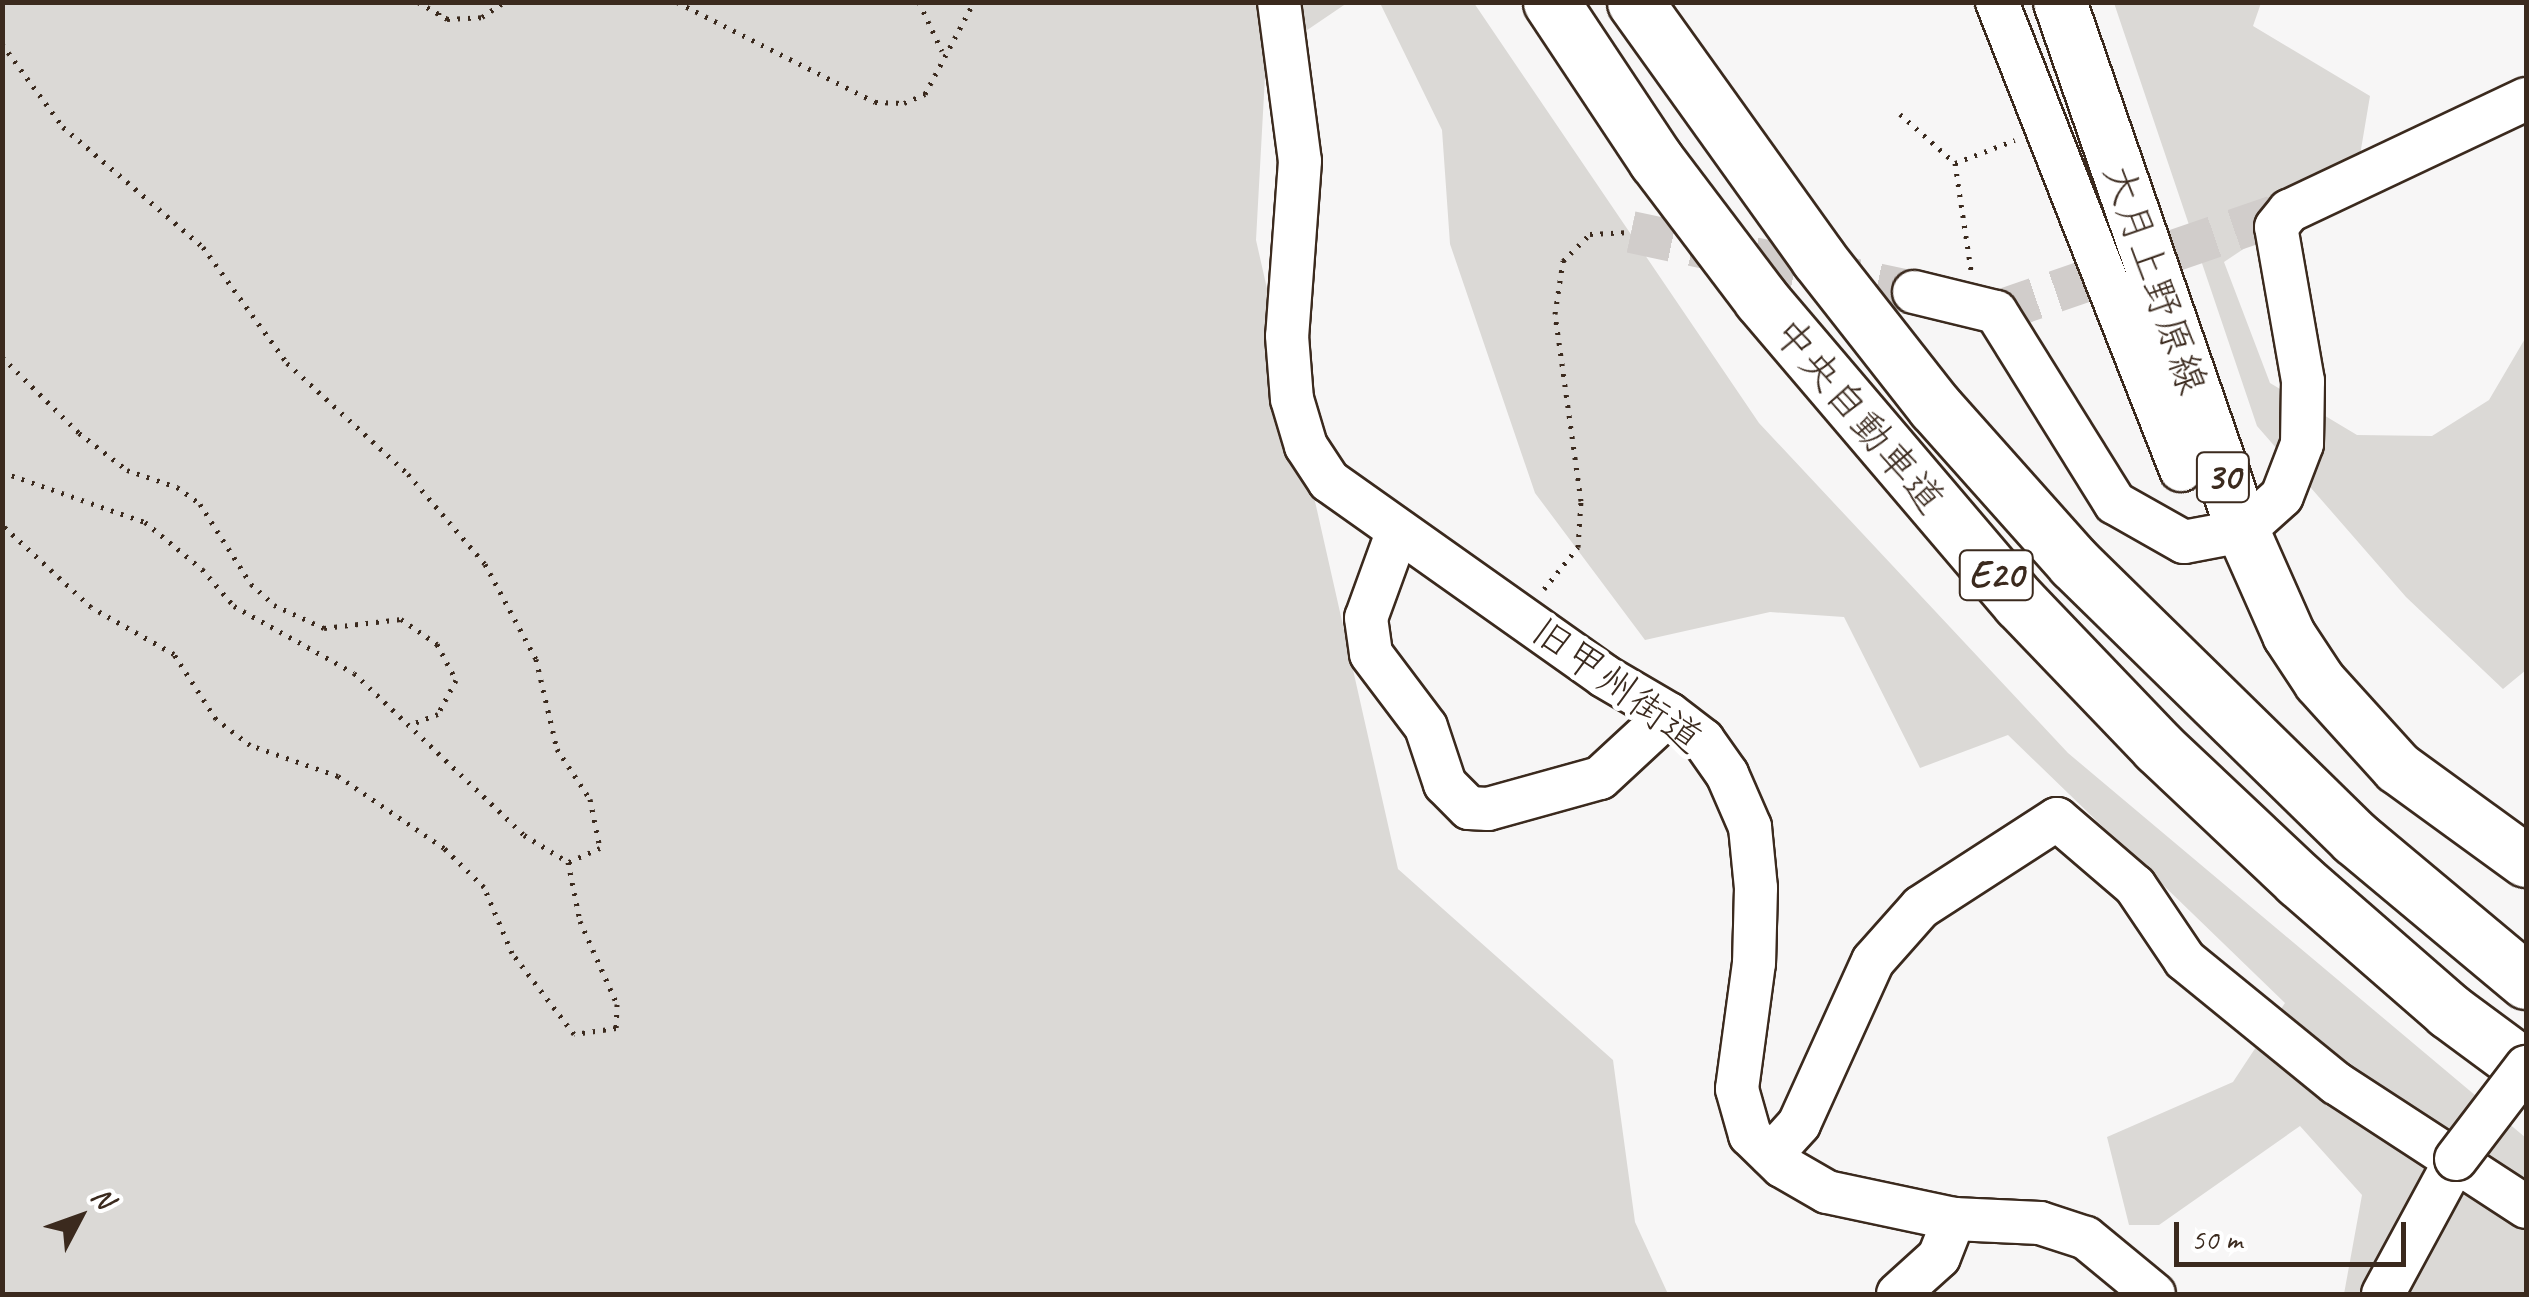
<!DOCTYPE html>
<meta charset="utf-8">
<style>
body{margin:0}
#map{position:relative;width:2529px;height:1297px;overflow:hidden;background:#f7f6f6;font-family:Caveat,"Klee One",sans-serif}
div>[style]{position:absolute}
.green>*{inset:0;background:#dbd9d6}
.minor-tunnel>*{height:42px;margin-top:-21px;transform-origin:0;background:repeating-linear-gradient(90deg,#d1cdcb 0 42px,transparent 0 63px)}
.path>*{height:5px;margin-top:-2.5px;transform-origin:0;background:repeating-linear-gradient(90deg,#3b2a1e 0 2.5px,transparent 0 10.5px)}
.roads{filter:drop-shadow(2px 0 #3b2a1e) drop-shadow(-2px 0 #3b2a1e) drop-shadow(0 2px #3b2a1e) drop-shadow(0 -2px #3b2a1e)}
.minor>*{height:42px;margin:-21px;padding:0 21px;transform-origin:21px;border-radius:21px;background:#fff}
.major>*{height:52px;margin:-26px;padding:0 26px;transform-origin:26px;border-radius:26px;background:#fff}
.highway>*{height:55px;margin:-27.5px;padding:0 27.5px;transform-origin:27.5px;border-radius:27.5px;background:#fff}
.bridges{filter:drop-shadow(2px 0 #3b2a1e) drop-shadow(-2px 0 #3b2a1e) drop-shadow(0 2px #3b2a1e) drop-shadow(0 -2px #3b2a1e)}
.minor-bridge>*{height:42px;margin:-21px;padding:0 21px;transform-origin:21px;border-radius:21px;background:#fff}
span{translate:-50% -50%;white-space:nowrap;text-align:center;line-height:1.15;-webkit-text-stroke:10px #fff;paint-order:stroke}
.shield-label span{padding:2px 8px;background:#fff;border:2px solid;border-radius:8px;-webkit-text-stroke-width:0}
.shield-label{font-size:38px;color:#3b2a1e;font-weight:700}
.street-label{font-size:40px;color:#3b2a1e}
.frame{position:absolute;inset:0;border:5px solid #3b2a1e;pointer-events:none}
.north{position:absolute;left:30px;top:1167px;width:100px;height:100px;-webkit-text-stroke:8px #fff;paint-order:stroke;rotate:49deg;font-size:28px;font-weight:700;line-height:40px;text-align:center;color:#3b2a1e}
.north::after{content:'';display:block;margin:auto;width:35px;height:45px;background:#3b2a1e;clip-path:polygon(50% 0,100% 100%,50% 72%,0 100%)}
.scale{position:absolute;left:2174px;top:1222px;width:232px;height:45px;box-sizing:border-box;border:5px solid #3b2a1e;border-top:0;padding-left:12px;font-size:30px;line-height:35px;white-space:nowrap;color:#3b2a1e;-webkit-text-stroke:8px #fff;paint-order:stroke}
</style>
<div id="map">
<div class="green">
<i style="clip-path:polygon(3px 3px,1347px 3px,1266px 58px,1256px 240px,1398px 869px,1613px 1060px,1635px 1222px,1668px 1294px,3px 1294px)"></i>
<i style="clip-path:polygon(1380px 3px,1474px 3px,1759px 423px,2068px 753px,2526px 1138px,2526px 1294px,2344px 1294px,2362px 1195px,2300px 1126px,2159px 1225px,2129px 1225px,2107px 1137px,2233px 1082px,2285px 1003px,2008px 735px,1920px 768px,1844px 617px,1770px 612px,1645px 640px,1535px 493px,1450px 244px,1442px 130px)"></i>
<i style="clip-path:polygon(2114px 3px,2261px 3px,2253px 26px,2370px 96px,2357px 173px,2224px 262px,2270px 383px,2357px 435px,2432px 436px,2489px 400px,2526px 337px,2526px 670px,2503px 689px,2406px 597px,2257px 426px)"></i>
</div>
<div class="minor-tunnel">
<i style="left:1631px;top:232px;width:289px;rotate:12deg"></i>
<i style="left:1996px;top:312px;width:310px;rotate:-19deg"></i>
</div>
<div class="path">
<i style="left:418px;top:2px;width:34px;rotate:30deg"></i>
<i style="left:447px;top:19px;width:35px;rotate:-3deg"></i>
<i style="left:482px;top:17px;width:27px;rotate:-34deg"></i>
<i style="left:438px;top:2px;width:13px;rotate:86deg"></i>
<i style="left:677px;top:2px;width:222px;rotate:26.8deg"></i>
<i style="left:875px;top:102px;width:29px;rotate:2deg"></i>
<i style="left:904px;top:103px;width:23px;rotate:-23deg"></i>
<i style="left:925px;top:94px;width:104px;rotate:-62deg"></i>
<i style="left:919px;top:2px;width:54px;rotate:64.9deg"></i>
<i style="left:2px;top:44px;width:103px;rotate:53.7deg"></i>
<i style="left:63px;top:127px;width:184px;rotate:40.6deg"></i>
<i style="left:203px;top:247px;width:143px;rotate:54.1deg"></i>
<i style="left:287px;top:363px;width:164px;rotate:42.5deg"></i>
<i style="left:408px;top:474px;width:118px;rotate:49.5deg"></i>
<i style="left:485px;top:564px;width:108px;rotate:61.8deg"></i>
<i style="left:536px;top:659px;width:92px;rotate:76.9deg"></i>
<i style="left:557px;top:749px;width:60px;rotate:56.6deg"></i>
<i style="left:590px;top:799px;width:50px;rotate:78.5deg"></i>
<i style="left:600px;top:848px;width:35px;rotate:156deg"></i>
<i style="left:1900px;top:114px;width:74px;rotate:41.7deg"></i>
<i style="left:1955px;top:163px;width:64px;rotate:-21deg"></i>
<i style="left:1955px;top:163px;width:108px;rotate:81.5deg"></i>
<i style="left:2px;top:357px;width:108px;rotate:44.6deg"></i>
<i style="left:79px;top:433px;width:61px;rotate:37.6deg"></i>
<i style="left:127px;top:470px;width:53px;rotate:18.8deg"></i>
<i style="left:177px;top:487px;width:29px;rotate:36deg"></i>
<i style="left:200px;top:504px;width:95px;rotate:57.5deg"></i>
<i style="left:251px;top:584px;width:31px;rotate:42deg"></i>
<i style="left:274px;top:605px;width:55px;rotate:24.7deg"></i>
<i style="left:324px;top:628px;width:78px;rotate:-6.7deg"></i>
<i style="left:401px;top:619px;width:44px;rotate:34.8deg"></i>
<i style="left:437px;top:644px;width:41px;rotate:62.2deg"></i>
<i style="left:456px;top:680px;width:38px;rotate:118deg"></i>
<i style="left:438px;top:714px;width:31px;rotate:159deg"></i>
<i style="left:2px;top:472px;width:151px;rotate:19.3deg"></i>
<i style="left:145px;top:522px;width:74px;rotate:39.5deg"></i>
<i style="left:202px;top:569px;width:49px;rotate:49.1deg"></i>
<i style="left:234px;top:606px;width:137px;rotate:29.2deg"></i>
<i style="left:354px;top:673px;width:235px;rotate:43.6deg"></i>
<i style="left:524px;top:835px;width:52px;rotate:31.5deg"></i>
<i style="left:568px;top:862px;width:60px;rotate:78.5deg"></i>
<i style="left:580px;top:921px;width:91px;rotate:66deg"></i>
<i style="left:617px;top:1004px;width:24px;rotate:92deg"></i>
<i style="left:616px;top:1028px;width:42px;rotate:171.9deg"></i>
<i style="left:574px;top:1034px;width:102px;rotate:-127.4deg"></i>
<i style="left:512px;top:953px;width:72px;rotate:-113deg"></i>
<i style="left:484px;top:887px;width:56px;rotate:-135.7deg"></i>
<i style="left:444px;top:848px;width:128px;rotate:-145.8deg"></i>
<i style="left:338px;top:776px;width:93px;rotate:-160.6deg"></i>
<i style="left:250px;top:745px;width:43px;rotate:-142.6deg"></i>
<i style="left:216px;top:719px;width:77px;rotate:-122.9deg"></i>
<i style="left:174px;top:654px;width:95px;rotate:-150.5deg"></i>
<i style="left:91px;top:607px;width:121px;rotate:-137.3deg"></i>
<i style="left:1544px;top:589px;width:54px;rotate:-51deg"></i>
<i style="left:1578px;top:547px;width:46px;rotate:-86.3deg"></i>
<i style="left:1581px;top:501px;width:189px;rotate:-97.9deg"></i>
<i style="left:1555px;top:314px;width:54px;rotate:-81.4deg"></i>
<i style="left:1563px;top:261px;width:38px;rotate:-45deg"></i>
<i style="left:1590px;top:234px;width:41px;rotate:-2.8deg"></i>
</div>
<div class="roads">
<div class="minor">
<i style="left:1279px;top:2px;width:160px;rotate:82.5deg"></i>
<i style="left:1300px;top:161px;width:175px;rotate:94.2deg"></i>
<i style="left:1287px;top:336px;width:63px;rotate:85.5deg"></i>
<i style="left:1292px;top:399px;width:49px;rotate:73.4deg"></i>
<i style="left:1306px;top:446px;width:42px;rotate:56.7deg"></i>
<i style="left:1329px;top:481px;width:337px;rotate:35.3deg"></i>
<i style="left:1604px;top:676px;width:75px;rotate:30.3deg"></i>
<i style="left:1669px;top:714px;width:43px;rotate:37.4deg"></i>
<i style="left:1703px;top:740px;width:42px;rotate:54.8deg"></i>
<i style="left:1727px;top:774px;width:58px;rotate:66.5deg"></i>
<i style="left:1750px;top:827px;width:61px;rotate:84.4deg"></i>
<i style="left:1756px;top:888px;width:75px;rotate:91.5deg"></i>
<i style="left:1754px;top:963px;width:127px;rotate:97.7deg"></i>
<i style="left:1737px;top:1089px;width:48px;rotate:74.2deg"></i>
<i style="left:1750px;top:1135px;width:45px;rotate:44.1deg"></i>
<i style="left:1782px;top:1166px;width:52px;rotate:30deg"></i>
<i style="left:1827px;top:1192px;width:130px;rotate:12deg"></i>
<i style="left:1954px;top:1219px;width:86px;rotate:2.7deg"></i>
<i style="left:2040px;top:1223px;width:48px;rotate:18.1deg"></i>
<i style="left:2086px;top:1238px;width:88px;rotate:39.5deg"></i>
<i style="left:1997px;top:2px;width:503px;rotate:68.54deg"></i>
<i style="left:1914px;top:292px;width:84px;rotate:13.7deg"></i>
<i style="left:1996px;top:312px;width:225px;rotate:58.1deg"></i>
<i style="left:2115px;top:503px;width:79px;rotate:29.5deg"></i>
<i style="left:2184px;top:542px;width:60px;rotate:-10.6deg"></i>
<i style="left:2243px;top:531px;width:52px;rotate:-41.9deg"></i>
<i style="left:2282px;top:496px;width:56px;rotate:-69deg"></i>
<i style="left:2302px;top:444px;width:63px;rotate:-89.1deg"></i>
<i style="left:2303px;top:381px;width:156px;rotate:-99.9deg"></i>
<i style="left:2276px;top:227px;width:21px;rotate:-51deg"></i>
<i style="left:2289px;top:211px;width:262px;rotate:-25.3deg"></i>
<i style="left:1397px;top:533px;width:90px;rotate:110deg"></i>
<i style="left:1366px;top:618px;width:36px;rotate:82deg"></i>
<i style="left:1371px;top:654px;width:91px;rotate:53deg"></i>
<i style="left:1426px;top:727px;width:60px;rotate:71.6deg"></i>
<i style="left:1445px;top:784px;width:34px;rotate:45deg"></i>
<i style="left:1469px;top:808px;width:19px;rotate:3deg"></i>
<i style="left:1488px;top:809px;width:116px;rotate:-15.5deg"></i>
<i style="left:1600px;top:778px;width:94px;rotate:-42.8deg"></i>
<i style="left:1771px;top:1155px;width:42px;rotate:-47.9deg"></i>
<i style="left:1799px;top:1124px;width:179px;rotate:-65.6deg"></i>
<i style="left:1873px;top:961px;width:72px;rotate:-48.4deg"></i>
<i style="left:1921px;top:907px;width:162px;rotate:-32.9deg"></i>
<i style="left:2057px;top:819px;width:103px;rotate:40.7deg"></i>
<i style="left:2135px;top:886px;width:89px;rotate:56deg"></i>
<i style="left:2185px;top:960px;width:195px;rotate:39.2deg"></i>
<i style="left:2336px;top:1083px;width:227px;rotate:33.1deg"></i>
<i style="left:1898px;top:1294px;width:55px;rotate:-42.1deg"></i>
<i style="left:1939px;top:1257px;width:41px;rotate:-68.5deg"></i>
<i style="left:2383px;top:1294px;width:153px;rotate:-61.6deg"></i>
</div>
<div class="major">
<i style="left:2060px;top:2px;width:560px;rotate:70.92deg"></i>
<i style="left:2243px;top:531px;width:114px;rotate:66.1deg"></i>
<i style="left:2289px;top:635px;width:56px;rotate:56.6deg"></i>
<i style="left:2320px;top:682px;width:116px;rotate:47.8deg"></i>
<i style="left:2398px;top:768px;width:158px;rotate:36deg"></i>
</div>
<div class="highway">
<i style="left:1551px;top:2px;width:190px;rotate:56.4deg"></i>
<i style="left:1656px;top:160px;width:174px;rotate:52.9deg"></i>
<i style="left:1761px;top:299px;width:399px;rotate:49.6deg"></i>
<i style="left:2020px;top:603px;width:199px;rotate:46.2deg"></i>
<i style="left:2158px;top:747px;width:194px;rotate:43.3deg"></i>
<i style="left:2299px;top:880px;width:199px;rotate:41.1deg"></i>
<i style="left:2449px;top:1011px;width:96px;rotate:36.5deg"></i>
<i style="left:1635px;top:2px;width:315px;rotate:54.4deg"></i>
<i style="left:1818px;top:258px;width:189px;rotate:51.9deg"></i>
<i style="left:1935px;top:407px;width:209px;rotate:48.3deg"></i>
<i style="left:2074px;top:563px;width:393px;rotate:44.4deg"></i>
<i style="left:2355px;top:838px;width:223px;rotate:39.9deg"></i>
</div>
</div>
<div class="bridges">
<div class="minor-bridge">
<i style="left:2456px;top:1159px;width:116px;rotate:-52.7deg"></i>
</div>
</div>
<div class="shield-label">
<span style="left:2223px;top:477px">30</span>
<span style="left:1996px;top:575px">E20</span>
</div>
<div class="street-label">
<span style="left:2155px;top:279px;rotate:71deg">大月上野原線</span>
<span style="left:1859px;top:416px;rotate:50deg">中央自動車道</span>
<span style="left:1617px;top:685px;rotate:36deg">旧甲州街道</span>
</div>
<div class="frame"></div>
<div class="north">N</div>
<div class="scale">50 m</div>
</div>
